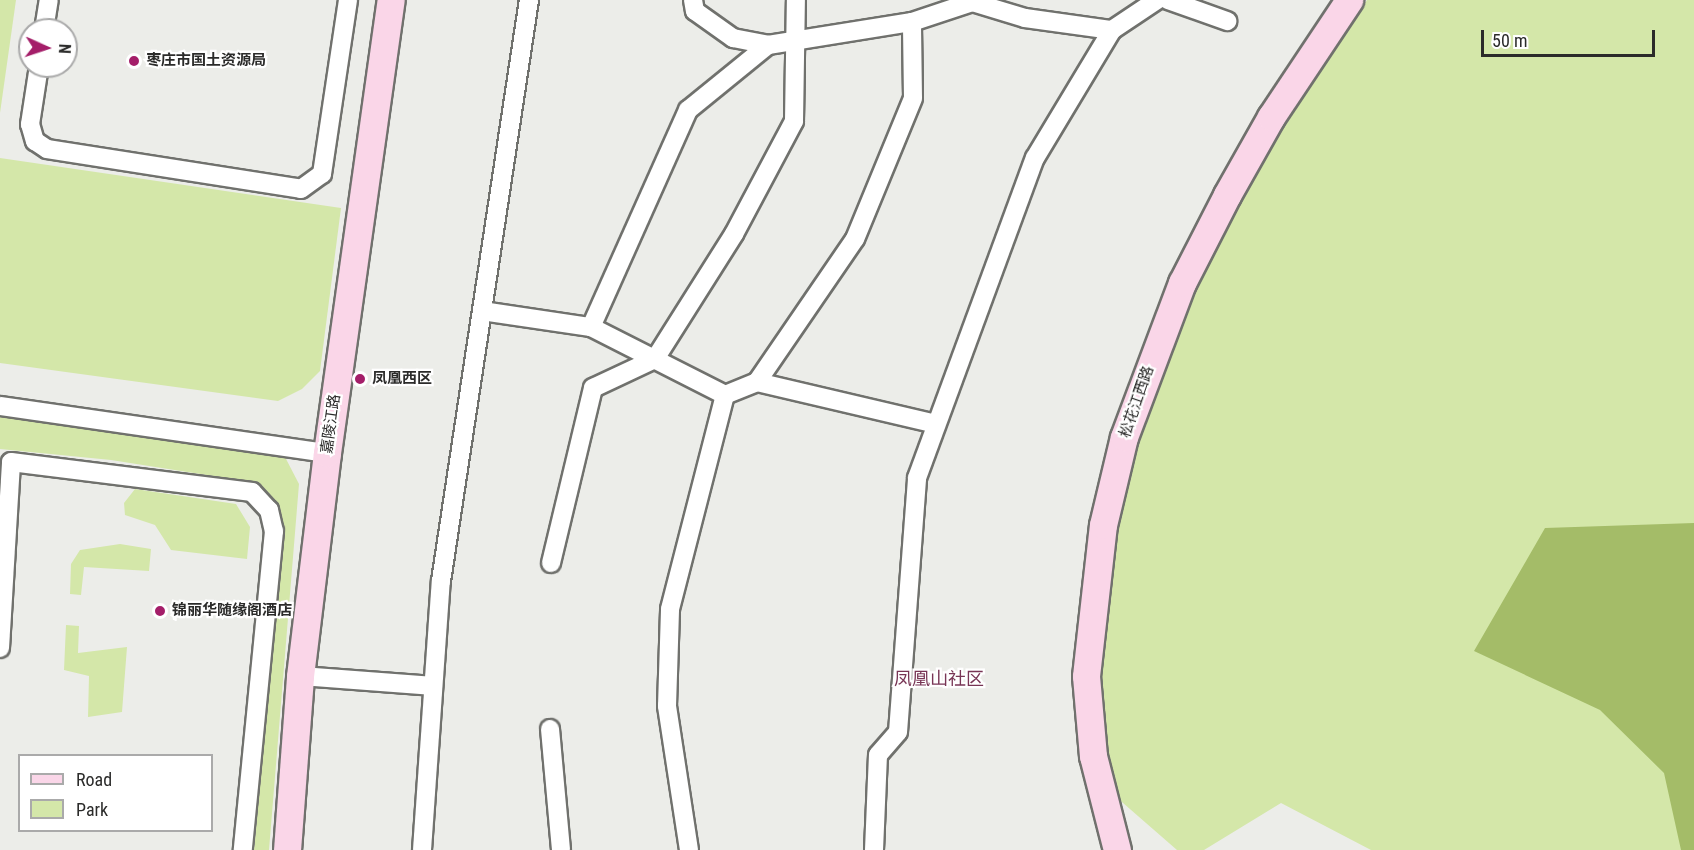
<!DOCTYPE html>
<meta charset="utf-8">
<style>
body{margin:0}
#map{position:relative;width:1694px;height:850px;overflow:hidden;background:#ecede9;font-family:"Roboto Condensed","Noto Sans SC",sans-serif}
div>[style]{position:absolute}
.green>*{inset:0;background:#d4e7a9}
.forest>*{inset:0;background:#a4bc68}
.roads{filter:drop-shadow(2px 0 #70716d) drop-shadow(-2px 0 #70716d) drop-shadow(0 2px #70716d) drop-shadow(0 -2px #70716d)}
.street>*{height:18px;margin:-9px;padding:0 9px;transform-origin:9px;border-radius:9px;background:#fff}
.secondary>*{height:27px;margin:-13.5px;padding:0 13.5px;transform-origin:13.5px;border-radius:13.5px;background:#fad6e8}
.dots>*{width:16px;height:16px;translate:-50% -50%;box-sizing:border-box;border:3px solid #fff;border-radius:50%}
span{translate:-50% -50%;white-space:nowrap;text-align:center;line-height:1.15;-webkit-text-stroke:4.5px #fff;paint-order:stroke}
.poi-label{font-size:15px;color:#2b2b2a;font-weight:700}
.left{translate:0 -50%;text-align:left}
.street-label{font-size:15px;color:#2b2b2a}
.quarter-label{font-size:18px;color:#783555}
.legend{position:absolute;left:18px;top:754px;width:195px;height:78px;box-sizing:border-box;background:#fff;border:2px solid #aaa;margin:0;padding:8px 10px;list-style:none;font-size:18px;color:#2b2b2a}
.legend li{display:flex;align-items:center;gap:12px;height:30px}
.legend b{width:30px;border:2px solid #aaa}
.north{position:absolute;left:18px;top:18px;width:60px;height:60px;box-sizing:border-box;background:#fff;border:2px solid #aaa;border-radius:50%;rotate:93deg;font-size:16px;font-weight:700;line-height:24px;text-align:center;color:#2b2b2a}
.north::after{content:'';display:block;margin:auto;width:21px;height:27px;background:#a41e69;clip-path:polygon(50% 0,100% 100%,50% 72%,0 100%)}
.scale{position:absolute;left:1481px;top:30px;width:174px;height:27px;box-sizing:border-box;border:3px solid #2b2b2a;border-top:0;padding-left:8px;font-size:18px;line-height:21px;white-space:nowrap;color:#2b2b2a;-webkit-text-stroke:4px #fff;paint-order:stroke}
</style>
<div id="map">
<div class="green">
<i style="clip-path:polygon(0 0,16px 0,0 113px)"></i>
<i style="clip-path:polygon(1367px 0,1694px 0,1694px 850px,1371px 850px,1281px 803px,1204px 850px,1177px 850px,1115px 796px,1093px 679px,1121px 486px,1190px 294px,1275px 131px)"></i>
<i style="clip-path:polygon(0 158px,341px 208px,320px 371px,302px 389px,278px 401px,0 363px)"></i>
<i style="clip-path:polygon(0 412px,268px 446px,285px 457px,299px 484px,269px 850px,254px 850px,282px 543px,278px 506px,257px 483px,111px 460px,0 449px)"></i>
<i style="clip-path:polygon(135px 489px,236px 504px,250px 527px,247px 559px,171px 550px,155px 525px,125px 515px,124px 503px)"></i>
<i style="clip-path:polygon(120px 544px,151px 549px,149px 571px,84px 567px,81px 595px,70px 594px,71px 564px,80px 550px)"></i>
<i style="clip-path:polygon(66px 625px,79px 626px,78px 653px,127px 647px,122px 712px,88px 717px,89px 676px,64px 670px)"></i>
</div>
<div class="forest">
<i style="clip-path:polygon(1694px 523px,1694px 850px,1681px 850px,1664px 773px,1600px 710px,1474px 651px,1545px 528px)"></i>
</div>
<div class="roads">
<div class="street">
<i style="left:693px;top:0;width:11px;rotate:80deg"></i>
<i style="left:695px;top:11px;width:47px;rotate:35.4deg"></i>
<i style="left:733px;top:38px;width:36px;rotate:11deg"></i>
<i style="left:768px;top:45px;width:146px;rotate:-9.1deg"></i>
<i style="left:912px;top:22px;width:63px;rotate:-18.4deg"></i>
<i style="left:972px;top:2px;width:55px;rotate:16.8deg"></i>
<i style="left:1025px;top:18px;width:88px;rotate:7.9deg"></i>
<i style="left:1168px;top:0;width:63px;rotate:19.6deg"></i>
<i style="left:44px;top:30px;width:30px;rotate:-81deg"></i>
<i style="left:39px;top:66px;width:59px;rotate:98.8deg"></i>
<i style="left:30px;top:124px;width:18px;rotate:74deg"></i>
<i style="left:35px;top:141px;width:14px;rotate:34deg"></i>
<i style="left:47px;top:149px;width:257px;rotate:8.9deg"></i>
<i style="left:301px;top:189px;width:26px;rotate:-36deg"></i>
<i style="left:322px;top:174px;width:176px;rotate:-81.5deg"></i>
<i style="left:482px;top:311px;width:110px;rotate:8.4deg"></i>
<i style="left:591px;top:327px;width:150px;rotate:26.9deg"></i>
<i style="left:725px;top:395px;width:35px;rotate:-22deg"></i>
<i style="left:757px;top:382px;width:184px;rotate:13.2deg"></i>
<i style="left:591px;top:327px;width:238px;rotate:-65.9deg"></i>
<i style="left:688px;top:110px;width:103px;rotate:-39.1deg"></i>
<i style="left:757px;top:382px;width:173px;rotate:-55.6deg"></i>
<i style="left:855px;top:239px;width:152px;rotate:-67.6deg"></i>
<i style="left:913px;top:98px;width:76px;rotate:-90.8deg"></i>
<i style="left:0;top:406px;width:330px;rotate:8.2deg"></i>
<i style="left:551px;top:563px;width:180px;rotate:-76.5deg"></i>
<i style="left:593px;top:388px;width:68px;rotate:-25.1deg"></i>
<i style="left:655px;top:359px;width:148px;rotate:-57.7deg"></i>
<i style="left:734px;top:234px;width:128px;rotate:-62deg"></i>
<i style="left:794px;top:121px;width:121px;rotate:-89.1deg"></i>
<i style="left:0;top:648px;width:186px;rotate:-86.6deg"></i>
<i style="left:11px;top:462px;width:243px;rotate:7.1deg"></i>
<i style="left:252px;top:492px;width:25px;rotate:47deg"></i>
<i style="left:269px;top:510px;width:22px;rotate:77deg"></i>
<i style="left:274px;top:531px;width:321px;rotate:95.6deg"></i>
<i style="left:300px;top:676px;width:132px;rotate:4.3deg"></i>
<i style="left:550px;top:729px;width:121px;rotate:84.8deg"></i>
<i style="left:422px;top:850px;width:270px;rotate:-86deg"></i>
<i style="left:441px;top:581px;width:588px;rotate:-81.39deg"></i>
<i style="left:689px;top:850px;width:146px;rotate:-98.7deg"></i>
<i style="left:667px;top:706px;width:97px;rotate:-88.2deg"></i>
<i style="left:670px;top:609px;width:221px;rotate:-75.6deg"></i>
<i style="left:874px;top:850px;width:95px;rotate:-87.6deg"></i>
<i style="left:878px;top:755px;width:30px;rotate:-49deg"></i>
<i style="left:898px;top:732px;width:255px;rotate:-85.7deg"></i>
<i style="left:917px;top:478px;width:341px;rotate:-69.8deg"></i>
<i style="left:1035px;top:158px;width:149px;rotate:-59deg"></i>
<i style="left:1112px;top:30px;width:54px;rotate:-33.7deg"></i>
</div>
<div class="secondary">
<i style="left:287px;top:850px;width:174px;rotate:-85.7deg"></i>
<i style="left:300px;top:676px;width:225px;rotate:-83.1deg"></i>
<i style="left:327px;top:453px;width:457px;rotate:-82deg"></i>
<i style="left:1117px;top:850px;width:97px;rotate:-104.3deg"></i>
<i style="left:1093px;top:756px;width:80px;rotate:-95deg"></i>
<i style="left:1086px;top:676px;width:152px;rotate:-83.6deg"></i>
<i style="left:1103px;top:525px;width:90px;rotate:-76.6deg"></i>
<i style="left:1124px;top:437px;width:165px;rotate:-69.4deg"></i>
<i style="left:1182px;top:283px;width:99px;rotate:-62.9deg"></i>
<i style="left:1227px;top:195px;width:90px;rotate:-60.6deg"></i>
<i style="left:1271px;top:117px;width:141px;rotate:-56.3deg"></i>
</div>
</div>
<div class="dots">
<i style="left:134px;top:61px;background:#a41e69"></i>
<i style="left:360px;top:379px;background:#a41e69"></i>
<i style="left:160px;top:611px;background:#a41e69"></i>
</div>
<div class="poi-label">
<span class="left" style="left:146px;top:61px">枣庄市国土资源局</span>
<span class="left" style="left:372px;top:379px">凤凰西区</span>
<span class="left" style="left:172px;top:611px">锦丽华随缘阁酒店</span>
</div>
<div class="street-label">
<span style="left:1137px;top:402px;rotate:-71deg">松花江西路</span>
<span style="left:331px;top:424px;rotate:-82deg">嘉陵江路</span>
</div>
<div class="quarter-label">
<span style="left:939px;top:679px">凤凰山社区</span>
</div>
<ul class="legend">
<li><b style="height:8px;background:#fad6e8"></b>Road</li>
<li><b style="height:16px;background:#d4e7a9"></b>Park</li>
</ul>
<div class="north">N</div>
<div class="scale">50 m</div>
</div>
